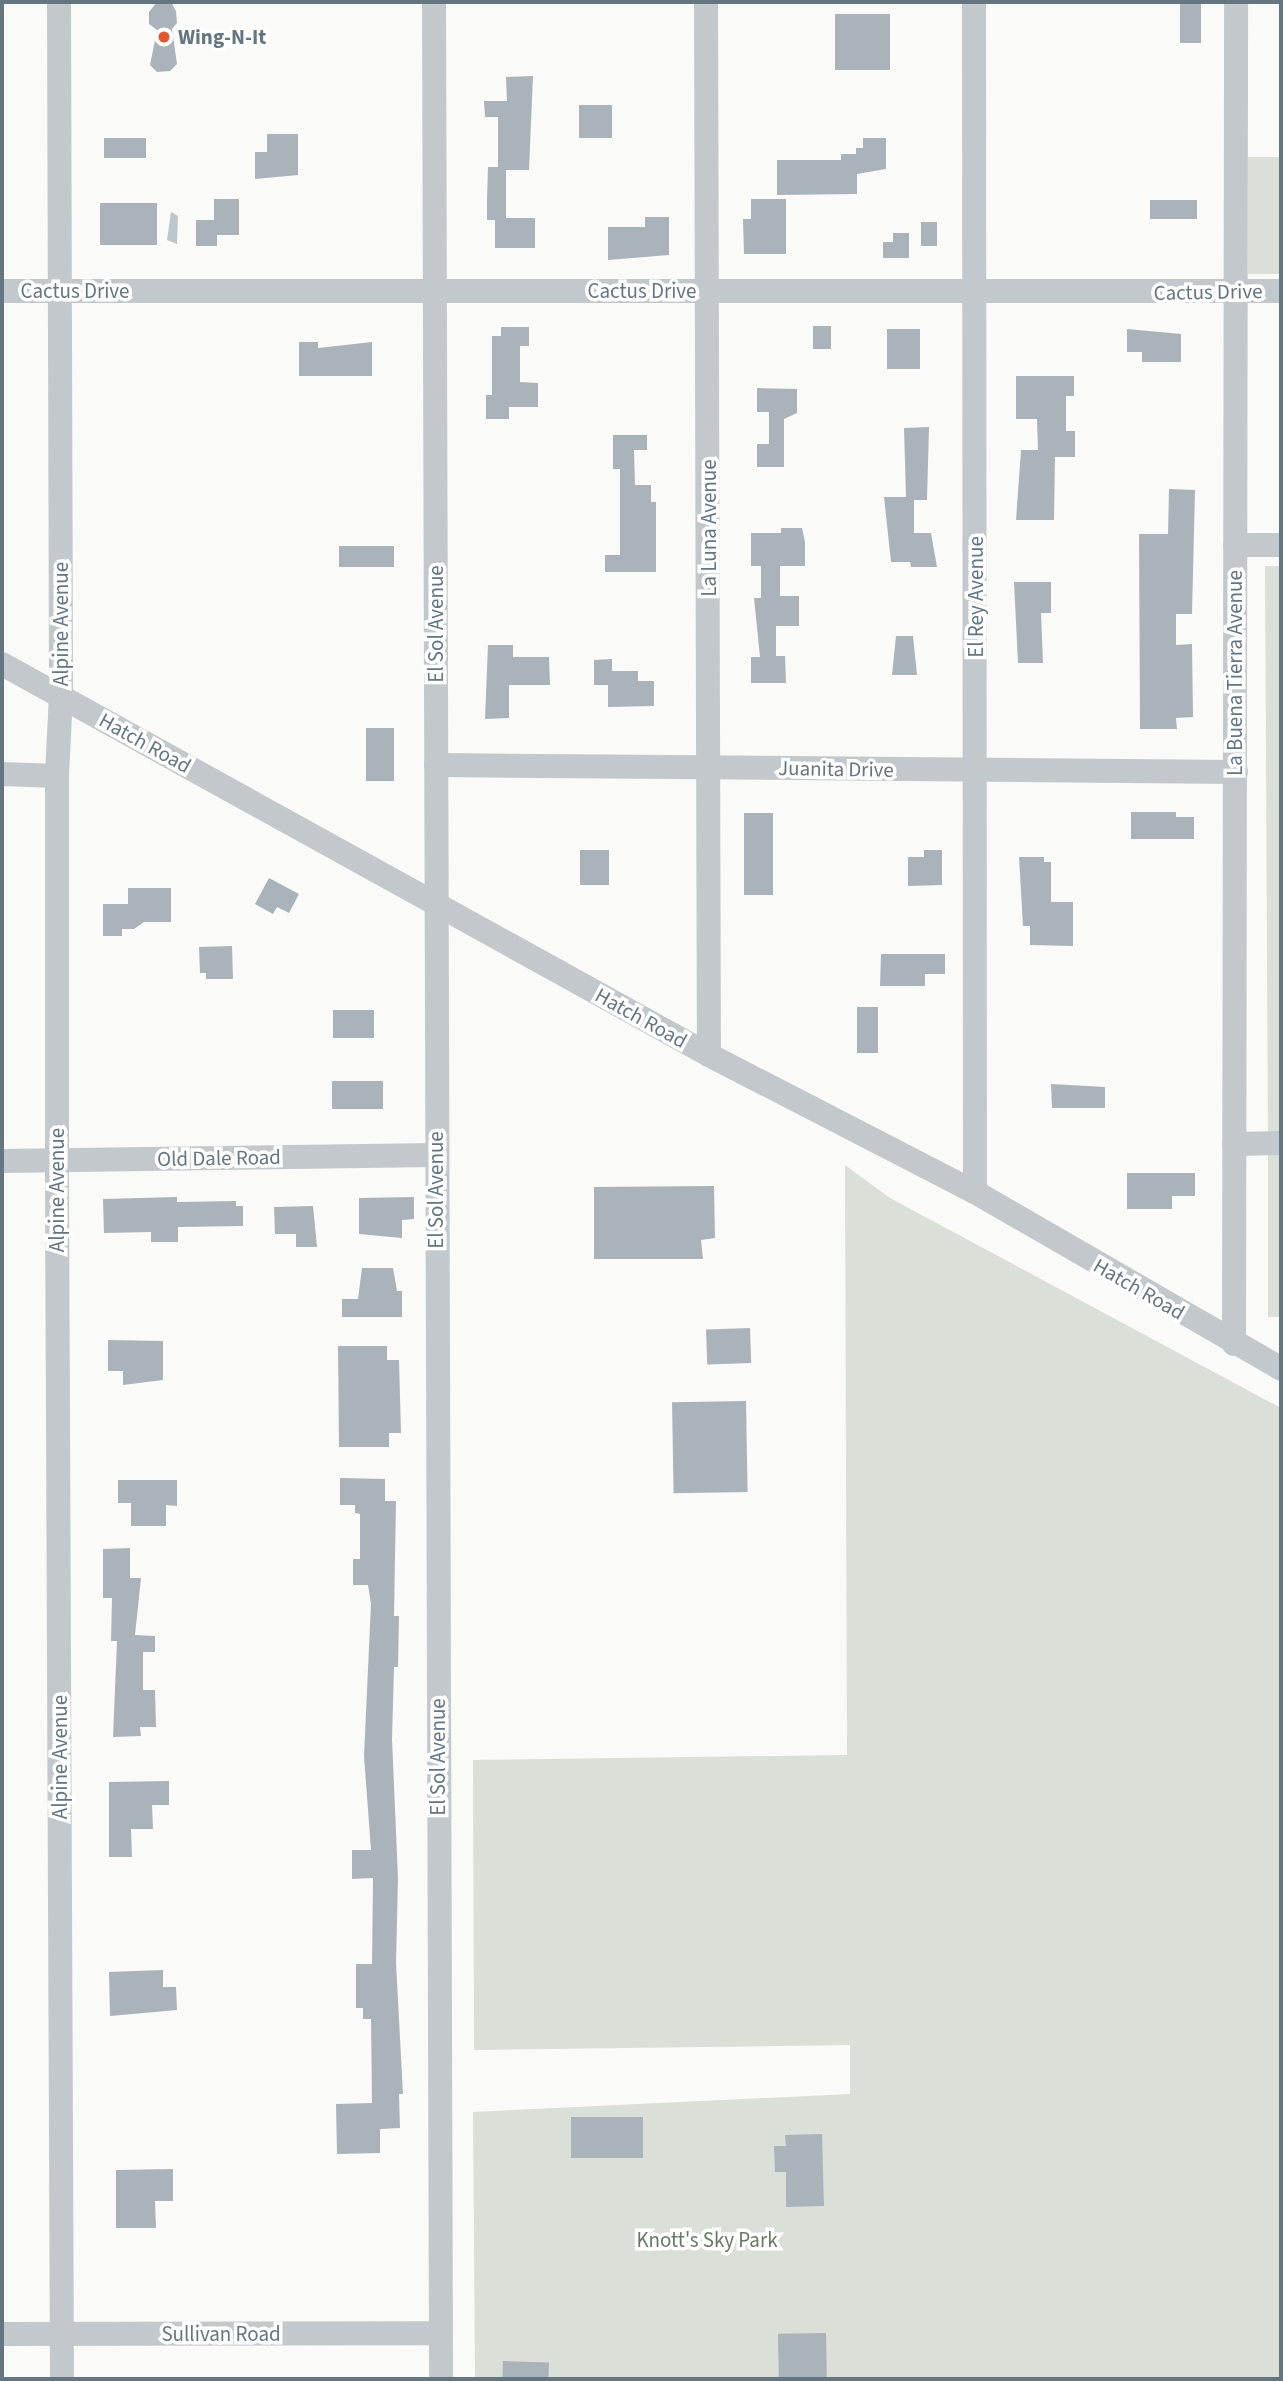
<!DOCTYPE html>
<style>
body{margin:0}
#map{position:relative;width:1283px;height:2381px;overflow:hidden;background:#fafaf8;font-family:"Source Sans 3",sans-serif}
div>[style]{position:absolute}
.green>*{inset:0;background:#dadfd7;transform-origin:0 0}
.water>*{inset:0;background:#bbc7cb}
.building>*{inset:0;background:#aab3b9;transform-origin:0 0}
.minor>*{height:24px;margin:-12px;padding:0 12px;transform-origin:12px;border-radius:12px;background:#c3c8cc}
.dots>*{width:19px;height:19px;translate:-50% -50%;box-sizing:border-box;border:4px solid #fff;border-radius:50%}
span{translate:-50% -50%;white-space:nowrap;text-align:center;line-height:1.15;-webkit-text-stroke:7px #fff;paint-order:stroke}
.poi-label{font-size:21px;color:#657683;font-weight:700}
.left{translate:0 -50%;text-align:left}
.street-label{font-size:21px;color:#657683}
.park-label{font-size:21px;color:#687a64}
.frame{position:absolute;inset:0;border:4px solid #657683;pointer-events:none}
</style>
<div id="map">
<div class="green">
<i style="left:1248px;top:157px;width:33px;height:117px"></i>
<i style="clip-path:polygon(1265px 566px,1281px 566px,1281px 1137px,1268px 1137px)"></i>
<i style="left:1268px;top:1150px;width:13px;height:167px"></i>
<i style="clip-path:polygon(845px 1165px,890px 1198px,1281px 1408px,1281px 2379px,475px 2379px,473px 2112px,850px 2094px,850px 2045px,474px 2050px,473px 1760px,847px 1755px)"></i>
</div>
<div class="water">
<i style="clip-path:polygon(171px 212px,178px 216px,177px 244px,167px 240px)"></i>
</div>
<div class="building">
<i style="clip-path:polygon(157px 2px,171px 2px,176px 11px,177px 23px,172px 29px,177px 64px,170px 71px,157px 72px,150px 65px,157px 30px,149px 24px,149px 12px)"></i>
<i style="left:1180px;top:2px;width:21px;height:41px"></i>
<i style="left:890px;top:14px;width:56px;height:55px;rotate:90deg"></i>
<i style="clip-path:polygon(533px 76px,529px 170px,506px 170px,506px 218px,535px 218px,535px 248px,495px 248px,495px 220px,487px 220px,487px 201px,488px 167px,498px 167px,498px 117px,485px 117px,484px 101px,507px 101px,506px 77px)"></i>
<i style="left:579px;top:105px;width:33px;height:33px"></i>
<i style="clip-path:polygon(267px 134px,298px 134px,298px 175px,255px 179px,255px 152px,267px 152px)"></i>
<i style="left:104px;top:138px;width:42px;height:20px"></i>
<i style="clip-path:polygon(863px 138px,886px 138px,886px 169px,857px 174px,857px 194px,777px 195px,777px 160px,841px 160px,841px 154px,856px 154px,856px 148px,863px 148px)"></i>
<i style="clip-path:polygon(214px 199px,239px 199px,239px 235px,217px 235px,217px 246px,196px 246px,196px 220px,214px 220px)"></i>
<i style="clip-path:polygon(751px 199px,786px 199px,786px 254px,744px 254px,743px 219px,751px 219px)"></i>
<i style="left:1150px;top:200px;width:47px;height:19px"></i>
<i style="left:100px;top:203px;width:57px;height:42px"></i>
<i style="clip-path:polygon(645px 217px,669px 217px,669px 255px,608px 260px,608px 227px,645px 227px)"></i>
<i style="left:921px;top:222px;width:16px;height:24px"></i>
<i style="clip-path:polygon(893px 233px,909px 233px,909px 258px,883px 258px,883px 242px,893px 242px)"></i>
<i style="left:813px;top:326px;width:18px;height:23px"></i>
<i style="clip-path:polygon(501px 327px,529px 327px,529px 346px,520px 346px,520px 382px,538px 383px,538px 407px,509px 407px,509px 419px,486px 419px,486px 395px,492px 395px,492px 336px,501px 336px)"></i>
<i style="left:887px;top:329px;width:33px;height:40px"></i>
<i style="clip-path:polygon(1127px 329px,1181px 334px,1181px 362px,1142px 362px,1142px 352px,1127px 352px)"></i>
<i style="clip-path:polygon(299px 342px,318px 342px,318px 348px,372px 342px,372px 376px,299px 376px)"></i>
<i style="clip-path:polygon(1016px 376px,1074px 376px,1074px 396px,1066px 396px,1066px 431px,1075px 431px,1075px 457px,1055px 457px,1054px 520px,1016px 520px,1021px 450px,1038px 450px,1037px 419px,1016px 419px)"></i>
<i style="clip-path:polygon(757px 388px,797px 389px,797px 413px,784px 419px,784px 467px,757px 467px,757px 444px,769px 444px,769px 412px,757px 412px)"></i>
<i style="clip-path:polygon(929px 427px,927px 500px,914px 500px,914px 533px,931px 533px,937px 567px,911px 567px,910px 562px,891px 562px,884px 497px,906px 497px,904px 428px)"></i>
<i style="clip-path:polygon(613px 435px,647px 435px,647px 450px,634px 450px,635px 485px,651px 485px,651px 502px,656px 502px,656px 572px,605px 572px,605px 555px,620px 555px,620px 469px,613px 469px)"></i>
<i style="clip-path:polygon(1169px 489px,1195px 490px,1192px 614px,1176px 614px,1176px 645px,1192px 644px,1193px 717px,1176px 718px,1177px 729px,1140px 729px,1139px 534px,1168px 534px)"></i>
<i style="clip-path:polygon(781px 528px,802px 528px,805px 542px,805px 566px,780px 566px,780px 596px,799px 596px,799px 626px,776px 626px,776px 656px,785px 656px,786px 683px,751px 683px,751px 657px,760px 657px,754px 598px,761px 598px,761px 566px,751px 566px,751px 533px,781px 533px)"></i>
<i style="left:339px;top:546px;width:55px;height:21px"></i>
<i style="clip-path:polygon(1014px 582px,1051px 582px,1051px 613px,1041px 613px,1043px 663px,1018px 663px)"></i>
<i style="clip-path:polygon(896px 636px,913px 636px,917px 675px,892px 675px)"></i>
<i style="clip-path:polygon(488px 645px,513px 645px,513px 657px,549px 657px,550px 685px,509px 685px,509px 718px,485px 719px)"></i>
<i style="clip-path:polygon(612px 659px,612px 671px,638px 671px,638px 681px,654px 681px,654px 706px,608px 707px,608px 685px,594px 685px,594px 660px)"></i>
<i style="left:366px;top:728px;width:28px;height:53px"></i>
<i style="clip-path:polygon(1131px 812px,1176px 812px,1176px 817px,1194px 817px,1194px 839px,1131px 839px)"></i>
<i style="left:744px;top:813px;width:29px;height:82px"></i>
<i style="left:609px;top:850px;width:35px;height:29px;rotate:90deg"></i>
<i style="clip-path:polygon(924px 850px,942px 850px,942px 885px,908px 886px,908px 857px,924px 857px)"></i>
<i style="clip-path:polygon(1019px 857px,1044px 857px,1044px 862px,1051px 862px,1051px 902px,1073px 902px,1073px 946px,1030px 945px,1030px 926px,1023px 926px)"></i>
<i style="clip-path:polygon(269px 878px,299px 894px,289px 913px,277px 907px,273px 914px,255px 904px)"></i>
<i style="clip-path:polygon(128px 888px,171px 888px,171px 922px,144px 922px,134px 929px,122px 929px,122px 936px,103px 936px,103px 904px,128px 904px)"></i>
<i style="clip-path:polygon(232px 946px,233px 979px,206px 979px,206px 973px,200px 973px,199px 947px)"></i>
<i style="clip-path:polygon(881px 954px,945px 954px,945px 974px,925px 974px,925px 986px,880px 986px)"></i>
<i style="left:857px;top:1007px;width:21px;height:46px"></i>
<i style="left:374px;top:1010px;width:28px;height:41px;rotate:90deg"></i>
<i style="left:383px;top:1081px;width:28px;height:51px;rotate:90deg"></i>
<i style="clip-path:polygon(1051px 1084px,1105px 1087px,1105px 1108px,1052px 1108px)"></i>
<i style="clip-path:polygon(1127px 1173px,1195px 1173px,1195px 1196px,1172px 1196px,1172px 1209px,1127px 1209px)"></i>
<i style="clip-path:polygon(714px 1186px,715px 1238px,701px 1240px,703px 1259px,594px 1259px,594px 1187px)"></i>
<i style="clip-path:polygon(177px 1197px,177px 1202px,236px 1201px,236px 1206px,243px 1206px,243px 1226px,178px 1227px,178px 1242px,151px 1242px,151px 1232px,104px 1233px,103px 1199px)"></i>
<i style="clip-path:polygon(414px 1197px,414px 1219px,402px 1220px,402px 1238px,359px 1234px,359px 1198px)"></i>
<i style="clip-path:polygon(313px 1206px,317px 1247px,296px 1247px,296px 1234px,275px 1234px,274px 1207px)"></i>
<i style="clip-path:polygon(362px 1268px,393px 1268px,397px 1291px,402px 1291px,402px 1317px,342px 1317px,342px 1299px,358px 1299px)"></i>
<i style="left:750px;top:1328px;width:35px;height:44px;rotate:88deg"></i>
<i style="clip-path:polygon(108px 1340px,163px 1341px,163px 1380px,123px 1385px,123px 1371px,108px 1371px)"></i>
<i style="clip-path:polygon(338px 1346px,387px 1346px,387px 1360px,399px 1360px,401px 1433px,389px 1433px,389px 1447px,339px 1447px)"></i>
<i style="left:746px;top:1401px;width:91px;height:74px;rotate:89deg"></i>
<i style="clip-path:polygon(340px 1478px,385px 1479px,385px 1501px,396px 1501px,394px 1616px,399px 1616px,398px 1667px,394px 1667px,392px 1739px,398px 1878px,396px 1963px,403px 2094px,399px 2094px,400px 2128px,380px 2129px,380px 2153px,337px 2154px,336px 2104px,372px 2103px,371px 2019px,363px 2019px,363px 2008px,356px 2008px,356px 1964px,372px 1964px,373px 1878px,352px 1879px,352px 1850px,371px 1850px,364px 1756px,371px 1604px,368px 1585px,353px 1585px,353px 1559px,360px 1559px,360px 1514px,355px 1513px,355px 1505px,340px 1505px)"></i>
<i style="clip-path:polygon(118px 1480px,177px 1480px,177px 1506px,166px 1505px,166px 1526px,131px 1526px,131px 1503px,118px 1503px)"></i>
<i style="clip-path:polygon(130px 1548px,130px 1578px,141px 1578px,135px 1635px,155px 1636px,155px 1652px,143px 1652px,143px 1690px,155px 1690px,156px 1727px,140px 1727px,141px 1736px,113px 1737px,117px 1641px,111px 1641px,112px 1598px,103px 1598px,103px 1549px)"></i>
<i style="clip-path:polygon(169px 1781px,169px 1805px,152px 1805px,153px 1829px,131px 1829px,132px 1857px,109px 1857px,109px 1782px)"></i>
<i style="clip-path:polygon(163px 1970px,163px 1987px,176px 1987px,177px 2010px,110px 2016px,109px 1972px)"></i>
<i style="left:643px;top:2117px;width:41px;height:72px;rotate:90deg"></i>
<i style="clip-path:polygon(822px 2134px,824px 2206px,786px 2207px,786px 2172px,775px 2172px,774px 2146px,786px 2146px,785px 2135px)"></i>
<i style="clip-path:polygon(173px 2169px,173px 2201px,155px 2201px,156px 2228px,116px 2228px,116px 2170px)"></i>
<i style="left:826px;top:2333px;width:46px;height:48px;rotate:89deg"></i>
<i style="left:503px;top:2361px;width:46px;height:18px;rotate:2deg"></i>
</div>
<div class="minor">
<i style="left:59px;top:2px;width:694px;rotate:89.83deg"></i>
<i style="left:61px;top:696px;width:80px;rotate:92.9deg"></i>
<i style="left:57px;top:776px;width:408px;rotate:90deg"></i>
<i style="left:57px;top:1184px;width:1195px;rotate:89.76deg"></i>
<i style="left:434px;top:2px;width:2377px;rotate:89.83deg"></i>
<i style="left:706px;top:2px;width:1053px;rotate:89.84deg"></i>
<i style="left:974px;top:2px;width:1190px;rotate:89.95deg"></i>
<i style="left:2px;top:291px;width:1279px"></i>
<i style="left:1235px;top:545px;width:46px"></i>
<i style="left:2px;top:664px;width:808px;rotate:28.94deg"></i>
<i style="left:709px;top:1055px;width:299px;rotate:27.3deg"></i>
<i style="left:975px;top:1192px;width:354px;rotate:30deg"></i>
<i style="left:436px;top:765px;width:800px;rotate:0.5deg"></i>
<i style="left:2px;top:774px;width:55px;rotate:2.1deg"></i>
<i style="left:1234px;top:1144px;width:47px;rotate:-1.2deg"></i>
<i style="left:2px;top:1161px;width:434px;rotate:-0.8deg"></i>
<i style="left:1234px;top:1344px;width:1342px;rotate:-89.91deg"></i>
<i style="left:2px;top:2334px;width:438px;rotate:-0.1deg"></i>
</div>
<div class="dots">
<i style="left:164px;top:37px;background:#e4572e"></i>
</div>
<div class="poi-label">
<span class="left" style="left:178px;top:37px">Wing-N-It</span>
</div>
<div class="street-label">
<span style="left:75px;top:291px">Cactus Drive</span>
<span style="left:642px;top:291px">Cactus Drive</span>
<span style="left:1208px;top:292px;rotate:-1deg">Cactus Drive</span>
<span style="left:709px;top:528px;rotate:-90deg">La Luna Avenue</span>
<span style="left:976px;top:597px;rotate:-90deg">El Rey Avenue</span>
<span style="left:61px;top:624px;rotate:-90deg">Alpine Avenue</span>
<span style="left:436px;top:624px;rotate:-90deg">El Sol Avenue</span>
<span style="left:1235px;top:673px;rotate:-90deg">La Buena Tierra Avenue</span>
<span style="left:145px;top:743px;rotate:29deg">Hatch Road</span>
<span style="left:836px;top:769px;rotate:1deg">Juanita Drive</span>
<span style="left:641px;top:1018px;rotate:29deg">Hatch Road</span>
<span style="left:219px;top:1158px;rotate:-1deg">Old Dale Road</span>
<span style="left:57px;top:1190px;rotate:-90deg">Alpine Avenue</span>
<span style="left:436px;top:1190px;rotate:-90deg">El Sol Avenue</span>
<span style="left:1139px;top:1289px;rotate:30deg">Hatch Road</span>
<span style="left:60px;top:1757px;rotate:-90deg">Alpine Avenue</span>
<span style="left:438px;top:1757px;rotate:-90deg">El Sol Avenue</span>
<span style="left:221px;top:2334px">Sullivan Road</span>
</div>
<div class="park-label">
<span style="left:707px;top:2240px">Knott's Sky Park</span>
</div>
<div class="frame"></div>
</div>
